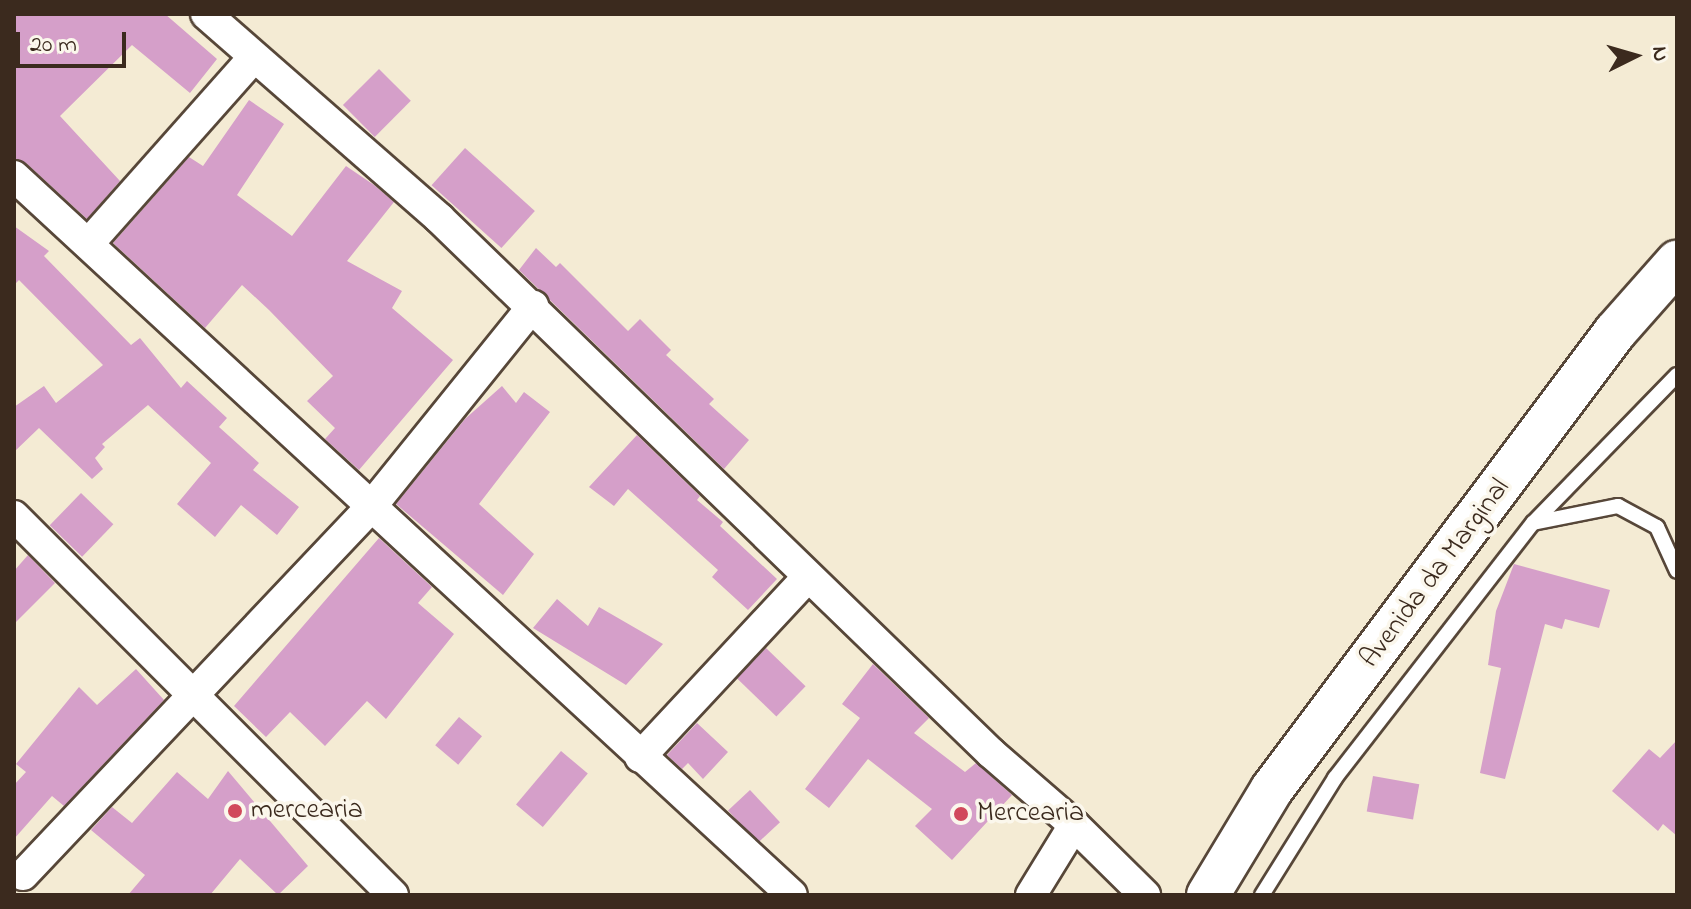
<!DOCTYPE html>
<style>
body{margin:0}
#map{position:relative;width:1691px;height:909px;overflow:hidden;background:#f4ebd4;font-family:"Indie Flower",sans-serif}
div>[style]{position:absolute}
.building>*{inset:0;background:#d59fc9;transform-origin:0 0}
.roads{filter:drop-shadow(2px 0 #574739) drop-shadow(-2px 0 #574739) drop-shadow(0 2px #574739) drop-shadow(0 -2px #574739)}
.lane>*{height:14px;margin:-7px;padding:0 7px;transform-origin:7px;border-radius:7px;background:#fff}
.street>*{height:30px;margin:-15px;padding:0 15px;transform-origin:15px;border-radius:15px;background:#fff}
.secondary>*{height:42px;margin:-21px;padding:0 21px;transform-origin:21px;border-radius:21px;background:#fff}
.dots>*{width:22px;height:22px;translate:-50% -50%;box-sizing:border-box;border:4px solid #fbf7ec;border-radius:50%}
span{translate:-50% -50%;white-space:nowrap;text-align:center;line-height:1.15;-webkit-text-stroke:7px #fbf7ec;paint-order:stroke}
.street-label{font-size:28px;color:#3b2a1e}
.poi-label{font-size:28px;color:#3b2a1e}
.left{translate:0 -50%;text-align:left}
.frame{position:absolute;inset:0;border:16px solid #3b2a1e;pointer-events:none}
.north{position:absolute;left:1595px;top:16px;width:80px;height:80px;-webkit-text-stroke:6px #fbf7ec;paint-order:stroke;rotate:85deg;font-size:22px;font-weight:700;line-height:32px;text-align:center;color:#3b2a1e}
.north::after{content:'';display:block;margin:auto;width:28px;height:36px;background:#3b2a1e;clip-path:polygon(50% 0,100% 100%,50% 72%,0 100%)}
.scale{position:absolute;left:16px;top:32px;width:110px;height:36px;box-sizing:border-box;border:4px solid #3b2a1e;border-top:0;padding-left:10px;font-size:24px;line-height:28px;white-space:nowrap;color:#3b2a1e;-webkit-text-stroke:6px #fbf7ec;paint-order:stroke}
</style>
<div id="map">
<div class="building">
<i style="clip-path:polygon(14px 14px,165px 14px,217px 59px,190px 93px,132px 45px,60px 116px,120px 181px,87px 219px,26px 163px,14px 158px)"></i>
<i style="left:379px;top:69px;width:45px;height:51px;rotate:45deg"></i>
<i style="clip-path:polygon(249px 100px,284px 124px,237px 195px,292px 236px,346px 166px,374px 185px,394px 202px,347px 261px,402px 291px,392px 308px,453px 360px,359px 470px,325px 439px,335px 428px,307px 401px,333px 376px,269px 310px,242px 285px,205px 328px,113px 243px,189px 157px,203px 166px)"></i>
<i style="left:465px;top:148px;width:94px;height:50px;rotate:42deg"></i>
<i style="clip-path:polygon(14px 226px,49px 251px,44px 256px,131px 345px,140px 338px,181px 388px,187px 381px,227px 418px,219px 427px,259px 463px,253px 470px,299px 507px,277px 535px,241px 505px,215px 537px,177px 504px,211px 463px,148px 405px,102px 444px,105px 447px,95px 458px,103px 469px,92px 479px,39px 428px,14px 452px,14px 407px,44px 386px,56px 403px,103px 365px,19px 280px,14px 285px)"></i>
<i style="clip-path:polygon(536px 248px,556px 267px,560px 263px,628px 331px,640px 319px,671px 350px,666px 355px,714px 399px,709px 404px,749px 440px,724px 469px,519px 270px)"></i>
<i style="clip-path:polygon(502px 386px,516px 403px,524px 392px,550px 412px,479px 504px,534px 554px,503px 595px,396px 504px,465px 419px)"></i>
<i style="clip-path:polygon(637px 435px,700px 496px,697px 500px,723px 522px,720px 526px,777px 579px,748px 610px,712px 577px,718px 570px,628px 489px,614px 506px,589px 487px)"></i>
<i style="left:81px;top:493px;width:45px;height:45px;rotate:44deg"></i>
<i style="clip-path:polygon(379px 538px,432px 587px,418px 603px,454px 634px,386px 719px,367px 701px,325px 746px,290px 712px,266px 737px,234px 706px)"></i>
<i style="clip-path:polygon(28px 555px,55px 583px,14px 624px,14px 571px)"></i>
<i style="clip-path:polygon(1514px 564px,1610px 590px,1599px 628px,1565px 619px,1562px 629px,1545px 624px,1505px 779px,1480px 773px,1501px 668px,1488px 665px,1496px 611px)"></i>
<i style="clip-path:polygon(557px 599px,588px 626px,599px 607px,663px 644px,626px 685px,533px 628px)"></i>
<i style="left:766px;top:648px;width:55px;height:42px;rotate:44deg"></i>
<i style="clip-path:polygon(873px 664px,929px 718px,914px 733px,965px 772px,976px 763px,1012px 795px,952px 860px,915px 826px,932px 809px,868px 759px,829px 808px,805px 789px,860px 718px,842px 704px)"></i>
<i style="clip-path:polygon(136px 669px,164px 700px,64px 806px,52px 796px,14px 839px,14px 785px,26px 772px,16px 764px,79px 687px,97px 705px)"></i>
<i style="left:459px;top:717px;width:30px;height:37px;rotate:40deg"></i>
<i style="clip-path:polygon(697px 723px,728px 752px,703px 779px,688px 763px,682px 769px,667px 755px)"></i>
<i style="clip-path:polygon(1677px 740px,1677px 836px,1663px 824px,1658px 831px,1612px 791px,1649px 749px,1660px 758px)"></i>
<i style="left:561px;top:751px;width:35px;height:70px;rotate:40deg"></i>
<i style="clip-path:polygon(228px 771px,308px 866px,278px 895px,240px 859px,210px 895px,128px 895px,145px 875px,91px 830px,112px 807px,132px 823px,177px 772px,208px 799px)"></i>
<i style="left:1373px;top:776px;width:47px;height:36px;rotate:10deg"></i>
<i style="left:750px;top:790px;width:44px;height:30px;rotate:47deg"></i>
</div>
<div class="roads">
<div class="lane">
<i style="left:1677px;top:375px;width:206px;rotate:134.2deg"></i>
<i style="left:1533px;top:523px;width:87px;rotate:-11.3deg"></i>
<i style="left:1618px;top:506px;width:44px;rotate:28.3deg"></i>
<i style="left:1657px;top:527px;width:48px;rotate:65.6deg"></i>
<i style="left:1262px;top:895px;width:138px;rotate:-58deg"></i>
<i style="left:1335px;top:778px;width:323px;rotate:-52.2deg"></i>
</div>
<div class="street">
<i style="left:206px;top:14px;width:310px;rotate:41.2deg"></i>
<i style="left:439px;top:218px;width:769px;rotate:44.1deg"></i>
<i style="left:991px;top:753px;width:110px;rotate:40.9deg"></i>
<i style="left:14px;top:176px;width:1059px;rotate:42.74deg"></i>
<i style="left:89px;top:243px;width:247px;rotate:-48.4deg"></i>
<i style="left:14px;top:516px;width:536px;rotate:45deg"></i>
<i style="left:640px;top:757px;width:246px;rotate:-47deg"></i>
<i style="left:23px;top:875px;width:505px;rotate:-46.6deg"></i>
<i style="left:370px;top:508px;width:260px;rotate:-51.1deg"></i>
<i style="left:1031px;top:895px;width:82px;rotate:-58.4deg"></i>
<i style="left:1074px;top:825px;width:100px;rotate:44.6deg"></i>
</div>
<div class="secondary">
<i style="left:1208px;top:895px;width:124px;rotate:-58.9deg"></i>
<i style="left:1272px;top:789px;width:571px;rotate:-53.11deg"></i>
<i style="left:1615px;top:332px;width:94px;rotate:-48.5deg"></i>
</div>
</div>
<div class="dots">
<i style="left:235px;top:811px;background:#d1495b"></i>
<i style="left:961px;top:814px;background:#d1495b"></i>
</div>
<div class="street-label">
<span style="left:1436px;top:574px;rotate:-53deg">Avenida da Marginal</span>
</div>
<div class="poi-label">
<span class="left" style="left:251px;top:811px">mercearia</span>
<span class="left" style="left:977px;top:814px">Mercearia</span>
</div>
<div class="frame"></div>
<div class="north">N</div>
<div class="scale">20 m</div>
</div>
